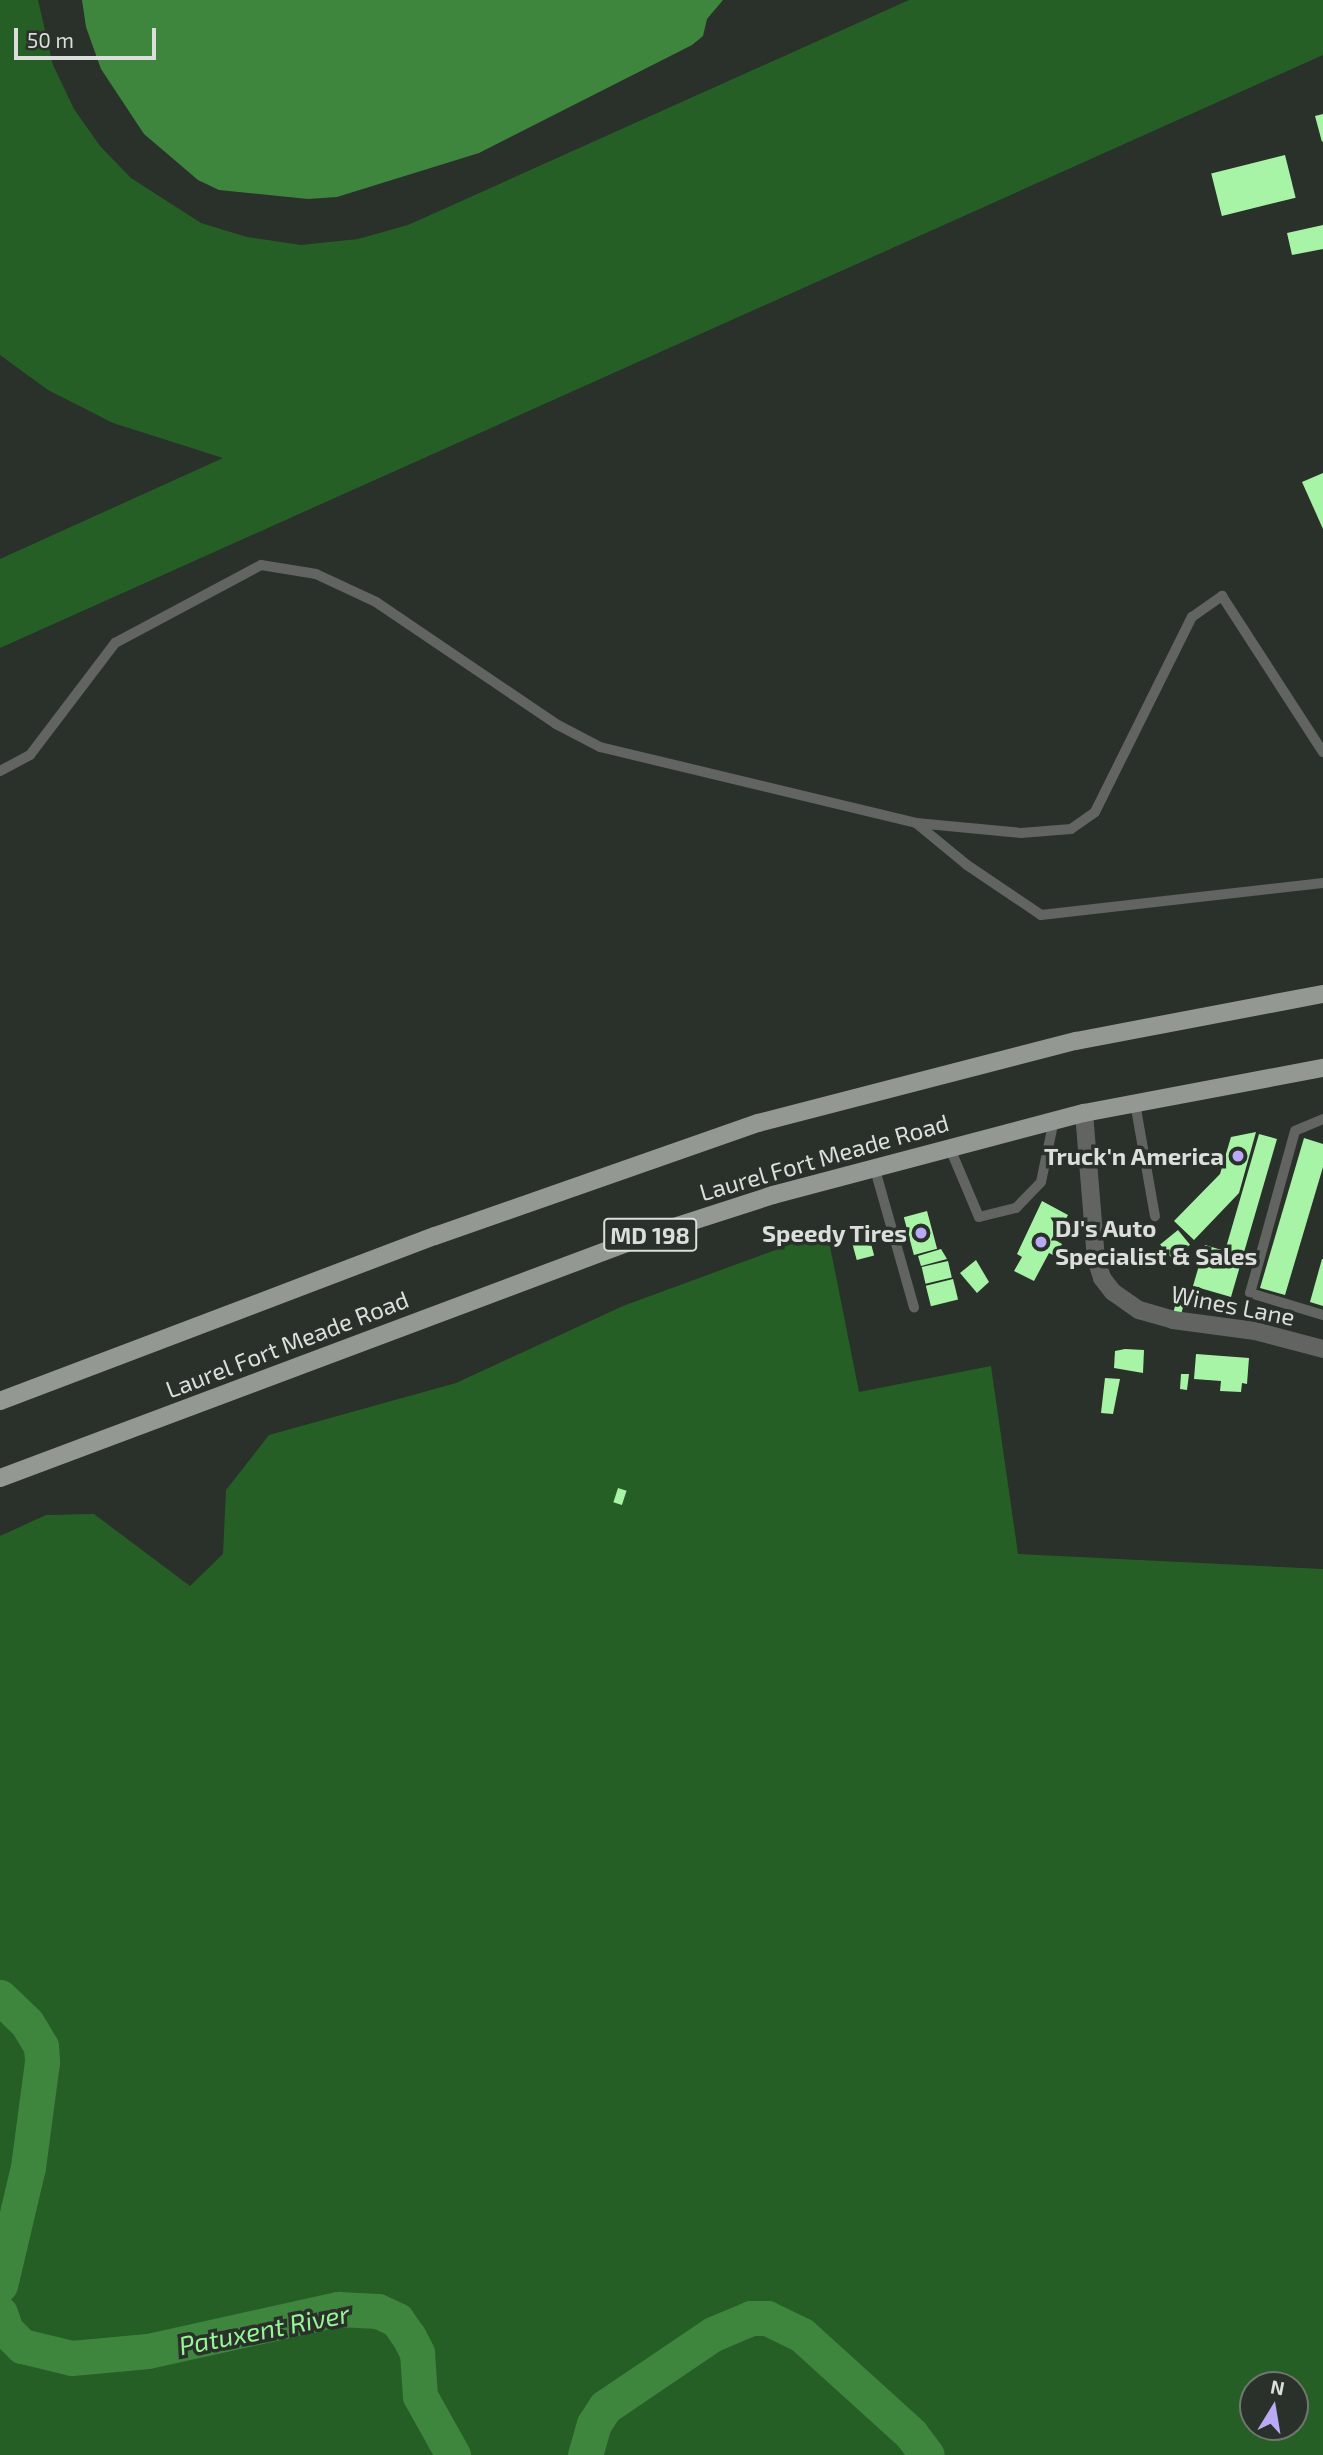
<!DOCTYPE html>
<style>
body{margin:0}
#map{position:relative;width:1323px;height:2455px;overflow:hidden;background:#2a302a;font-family:"Exo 2",sans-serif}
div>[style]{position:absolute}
.green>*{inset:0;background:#255f26}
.water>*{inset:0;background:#3e863e}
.river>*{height:35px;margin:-17.5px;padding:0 17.5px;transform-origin:17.5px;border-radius:17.5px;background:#3e863e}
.building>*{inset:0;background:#a8f4a6;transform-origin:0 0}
.lane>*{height:10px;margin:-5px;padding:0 5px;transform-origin:5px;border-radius:5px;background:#616461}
.street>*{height:18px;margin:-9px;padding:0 9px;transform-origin:9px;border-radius:9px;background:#616461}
.primary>*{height:18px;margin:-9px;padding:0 9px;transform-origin:9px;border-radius:9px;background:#939992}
.dots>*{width:19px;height:19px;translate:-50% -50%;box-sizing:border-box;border:4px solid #2a302a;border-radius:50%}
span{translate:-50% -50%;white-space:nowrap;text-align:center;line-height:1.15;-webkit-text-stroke:7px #2a302a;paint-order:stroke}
.shield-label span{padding:2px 5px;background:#2a302a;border:2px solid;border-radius:5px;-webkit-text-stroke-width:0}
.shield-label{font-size:23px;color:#dbdeda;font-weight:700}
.poi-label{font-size:24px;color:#dbdeda;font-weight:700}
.right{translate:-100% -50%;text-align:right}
.left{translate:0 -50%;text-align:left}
.street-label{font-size:24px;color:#dbdeda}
.water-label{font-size:26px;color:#96f594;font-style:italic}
.north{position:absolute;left:1239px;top:2371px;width:70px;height:70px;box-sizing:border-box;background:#2a302a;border:2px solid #717670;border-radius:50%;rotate:11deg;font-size:19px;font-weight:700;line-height:28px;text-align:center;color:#dbdeda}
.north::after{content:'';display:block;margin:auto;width:24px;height:32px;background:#baaaf6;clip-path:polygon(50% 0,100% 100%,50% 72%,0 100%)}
.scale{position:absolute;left:14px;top:28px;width:142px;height:32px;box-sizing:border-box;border:4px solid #dbdeda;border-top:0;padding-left:9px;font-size:21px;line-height:24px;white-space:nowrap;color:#dbdeda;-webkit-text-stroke:5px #2a302a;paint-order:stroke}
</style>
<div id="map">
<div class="green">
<i style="clip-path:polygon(0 0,38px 0,53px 65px,74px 109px,100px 146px,131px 178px,201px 223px,247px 237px,301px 245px,358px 239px,408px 225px,909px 0,1323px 0,1323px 55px,0 648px,0 559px,223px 458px,113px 423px,48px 390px,0 355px)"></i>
<i style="clip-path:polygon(evenodd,827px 1231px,859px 1392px,991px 1366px,1018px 1554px,1323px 1569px,1323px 2455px,0 2455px,0 1536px,46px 1515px,94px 1514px,190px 1586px,223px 1554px,226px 1490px,269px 1435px,456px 1383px,623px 1306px,827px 1231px,1253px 2385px,1295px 2385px,1295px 2427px,1253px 2427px,1253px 2385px)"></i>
</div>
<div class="water">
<i style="clip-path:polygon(82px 0,723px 0,707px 19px,703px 36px,692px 45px,479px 153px,337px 197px,308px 199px,219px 190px,198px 180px,144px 134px,101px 69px,86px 27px)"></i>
</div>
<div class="river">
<i style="left:0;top:1997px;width:37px;rotate:44deg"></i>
<i style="left:27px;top:2023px;width:27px;rotate:59deg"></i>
<i style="left:41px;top:2046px;width:16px;rotate:86deg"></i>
<i style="left:42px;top:2062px;width:106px;rotate:97.6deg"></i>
<i style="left:28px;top:2167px;width:121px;rotate:103.3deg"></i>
<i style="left:0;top:2313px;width:18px;rotate:71deg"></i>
<i style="left:6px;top:2330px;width:23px;rotate:45deg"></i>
<i style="left:22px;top:2346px;width:51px;rotate:13.5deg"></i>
<i style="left:72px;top:2358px;width:76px;rotate:-5.3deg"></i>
<i style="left:148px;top:2351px;width:195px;rotate:-12.5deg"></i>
<i style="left:338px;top:2309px;width:40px;rotate:2.9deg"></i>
<i style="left:378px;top:2311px;width:21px;rotate:25deg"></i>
<i style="left:397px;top:2320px;width:21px;rotate:55deg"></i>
<i style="left:409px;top:2337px;width:18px;rotate:63deg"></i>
<i style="left:417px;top:2353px;width:43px;rotate:86deg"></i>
<i style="left:420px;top:2396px;width:68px;rotate:60.8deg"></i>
<i style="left:585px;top:2455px;width:32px;rotate:-74deg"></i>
<i style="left:594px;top:2424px;width:20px;rotate:-57deg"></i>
<i style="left:605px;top:2407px;width:130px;rotate:-34.1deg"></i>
<i style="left:713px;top:2334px;width:41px;rotate:-22.8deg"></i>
<i style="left:751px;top:2318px;width:16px"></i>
<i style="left:767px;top:2318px;width:39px;rotate:26deg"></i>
<i style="left:802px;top:2335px;width:147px;rotate:42.2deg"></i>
<i style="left:911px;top:2434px;width:26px;rotate:53deg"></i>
</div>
<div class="building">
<i style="clip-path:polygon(1323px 114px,1323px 141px,1322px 142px,1315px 116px)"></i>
<i style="left:1285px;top:155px;width:44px;height:76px;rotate:76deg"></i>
<i style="clip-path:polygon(1323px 225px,1323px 249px,1292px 255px,1287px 233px)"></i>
<i style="clip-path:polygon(1323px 473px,1323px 529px,1302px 482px)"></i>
<i style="clip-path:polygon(1256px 1132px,1239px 1193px,1194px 1240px,1174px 1221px,1220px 1174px,1231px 1137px)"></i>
<i style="clip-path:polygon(1259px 1134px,1277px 1139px,1231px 1297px,1193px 1286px,1205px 1245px,1225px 1251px)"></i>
<i style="clip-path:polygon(1304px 1138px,1323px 1144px,1323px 1167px,1285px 1295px,1260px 1288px)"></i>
<i style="clip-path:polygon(1042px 1201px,1068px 1215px,1055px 1240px,1062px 1244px,1055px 1256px,1049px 1253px,1034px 1281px,1014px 1271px,1022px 1257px,1017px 1254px)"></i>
<i style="left:927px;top:1211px;width:39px;height:24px;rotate:75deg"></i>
<i style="left:1178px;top:1230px;width:19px;height:23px;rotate:51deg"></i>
<i style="left:870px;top:1240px;width:16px;height:18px;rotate:75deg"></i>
<i style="clip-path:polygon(941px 1249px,947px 1259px,921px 1266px,918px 1256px)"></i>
<i style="clip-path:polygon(1322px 1259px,1323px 1259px,1323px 1306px,1310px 1302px)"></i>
<i style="clip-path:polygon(976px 1260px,989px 1282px,977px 1293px,960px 1273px)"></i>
<i style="left:948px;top:1261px;width:17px;height:27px;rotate:77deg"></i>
<i style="left:953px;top:1279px;width:21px;height:28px;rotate:76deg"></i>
<i style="left:1179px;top:1290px;width:8px;height:24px;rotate:14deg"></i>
<i style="clip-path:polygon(1125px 1349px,1144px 1350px,1143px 1373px,1114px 1368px,1115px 1351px)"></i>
<i style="clip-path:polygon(1196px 1354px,1249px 1358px,1247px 1384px,1242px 1383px,1241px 1392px,1220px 1391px,1221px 1381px,1194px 1379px)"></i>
<i style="clip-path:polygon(1181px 1374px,1189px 1374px,1187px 1390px,1180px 1389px)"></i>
<i style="clip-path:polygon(1105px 1378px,1120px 1379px,1113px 1414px,1101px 1413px)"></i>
<i style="left:618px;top:1488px;width:9px;height:15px;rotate:18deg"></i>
</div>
<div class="lane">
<i style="left:0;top:771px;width:34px;rotate:-28deg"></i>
<i style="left:30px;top:755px;width:141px;rotate:-52.8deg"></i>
<i style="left:115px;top:643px;width:166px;rotate:-28.1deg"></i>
<i style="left:261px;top:565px;width:56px;rotate:9.3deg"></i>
<i style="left:316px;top:574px;width:66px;rotate:25deg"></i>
<i style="left:376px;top:602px;width:217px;rotate:34.1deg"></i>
<i style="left:556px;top:724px;width:50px;rotate:27.6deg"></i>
<i style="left:600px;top:747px;width:325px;rotate:13.5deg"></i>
<i style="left:916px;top:823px;width:105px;rotate:5.4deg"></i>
<i style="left:1021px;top:833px;width:50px;rotate:-4.6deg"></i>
<i style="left:1071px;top:829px;width:29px;rotate:-35deg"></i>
<i style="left:1095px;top:812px;width:218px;rotate:-63.6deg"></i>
<i style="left:1192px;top:617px;width:37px;rotate:-35deg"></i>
<i style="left:1222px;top:596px;width:186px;rotate:57.1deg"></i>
<i style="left:916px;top:823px;width:66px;rotate:39.5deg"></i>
<i style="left:967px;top:865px;width:89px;rotate:34deg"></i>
<i style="left:1041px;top:915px;width:284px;rotate:-6.5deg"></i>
<i style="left:1135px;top:1103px;width:115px;rotate:80deg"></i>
<i style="left:1323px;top:1119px;width:30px;rotate:157deg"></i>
<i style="left:1295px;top:1131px;width:168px;rotate:105.5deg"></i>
<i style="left:1250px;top:1293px;width:76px;rotate:16.8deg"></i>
<i style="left:949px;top:1146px;width:77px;rotate:67.1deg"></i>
<i style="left:979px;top:1217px;width:38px;rotate:-14deg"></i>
<i style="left:1016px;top:1208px;width:36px;rotate:-46deg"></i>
<i style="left:1041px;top:1182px;width:63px;rotate:-78.2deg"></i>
<i style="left:874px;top:1166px;width:147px;rotate:74.2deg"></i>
</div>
<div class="street">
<i style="left:1084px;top:1113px;width:146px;rotate:85.3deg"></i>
<i style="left:1096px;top:1259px;width:20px;rotate:72deg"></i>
<i style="left:1102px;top:1278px;width:18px;rotate:52deg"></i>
<i style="left:1113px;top:1292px;width:32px;rotate:35deg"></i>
<i style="left:1139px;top:1310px;width:35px;rotate:16deg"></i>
<i style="left:1173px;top:1320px;width:83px;rotate:7.6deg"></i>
<i style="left:1255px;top:1331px;width:70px;rotate:14.8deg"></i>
</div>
<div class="primary">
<i style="left:0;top:1401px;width:465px;rotate:-20.8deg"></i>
<i style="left:435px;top:1236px;width:342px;rotate:-19.3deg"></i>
<i style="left:758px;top:1123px;width:328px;rotate:-14.5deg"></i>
<i style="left:1076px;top:1041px;width:251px;rotate:-10.8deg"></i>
<i style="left:0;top:1478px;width:687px;rotate:-20.55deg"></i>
<i style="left:643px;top:1237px;width:137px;rotate:-17.9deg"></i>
<i style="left:773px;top:1195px;width:322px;rotate:-14.8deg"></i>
<i style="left:1084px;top:1113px;width:243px;rotate:-10.7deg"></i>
</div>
<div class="dots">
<i style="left:1238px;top:1156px;background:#baaaf6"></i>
<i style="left:921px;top:1233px;background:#baaaf6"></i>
<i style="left:1041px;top:1242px;background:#baaaf6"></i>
</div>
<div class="shield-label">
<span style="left:650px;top:1235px">MD 198</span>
</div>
<div class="poi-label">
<span class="right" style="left:1224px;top:1156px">Truck'n America</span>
<span class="left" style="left:1055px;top:1242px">DJ's Auto<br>Specialist &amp; Sales</span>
<span class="right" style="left:907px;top:1233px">Speedy Tires</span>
</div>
<div class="street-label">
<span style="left:824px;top:1157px;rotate:-16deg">Laurel Fort Meade Road</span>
<span style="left:1233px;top:1305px;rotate:11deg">Wines Lane</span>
<span style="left:287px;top:1344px;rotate:-21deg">Laurel Fort Meade Road</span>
</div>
<div class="water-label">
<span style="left:264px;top:2329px;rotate:-11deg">Patuxent River</span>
</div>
<div class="north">N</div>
<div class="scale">50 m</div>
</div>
